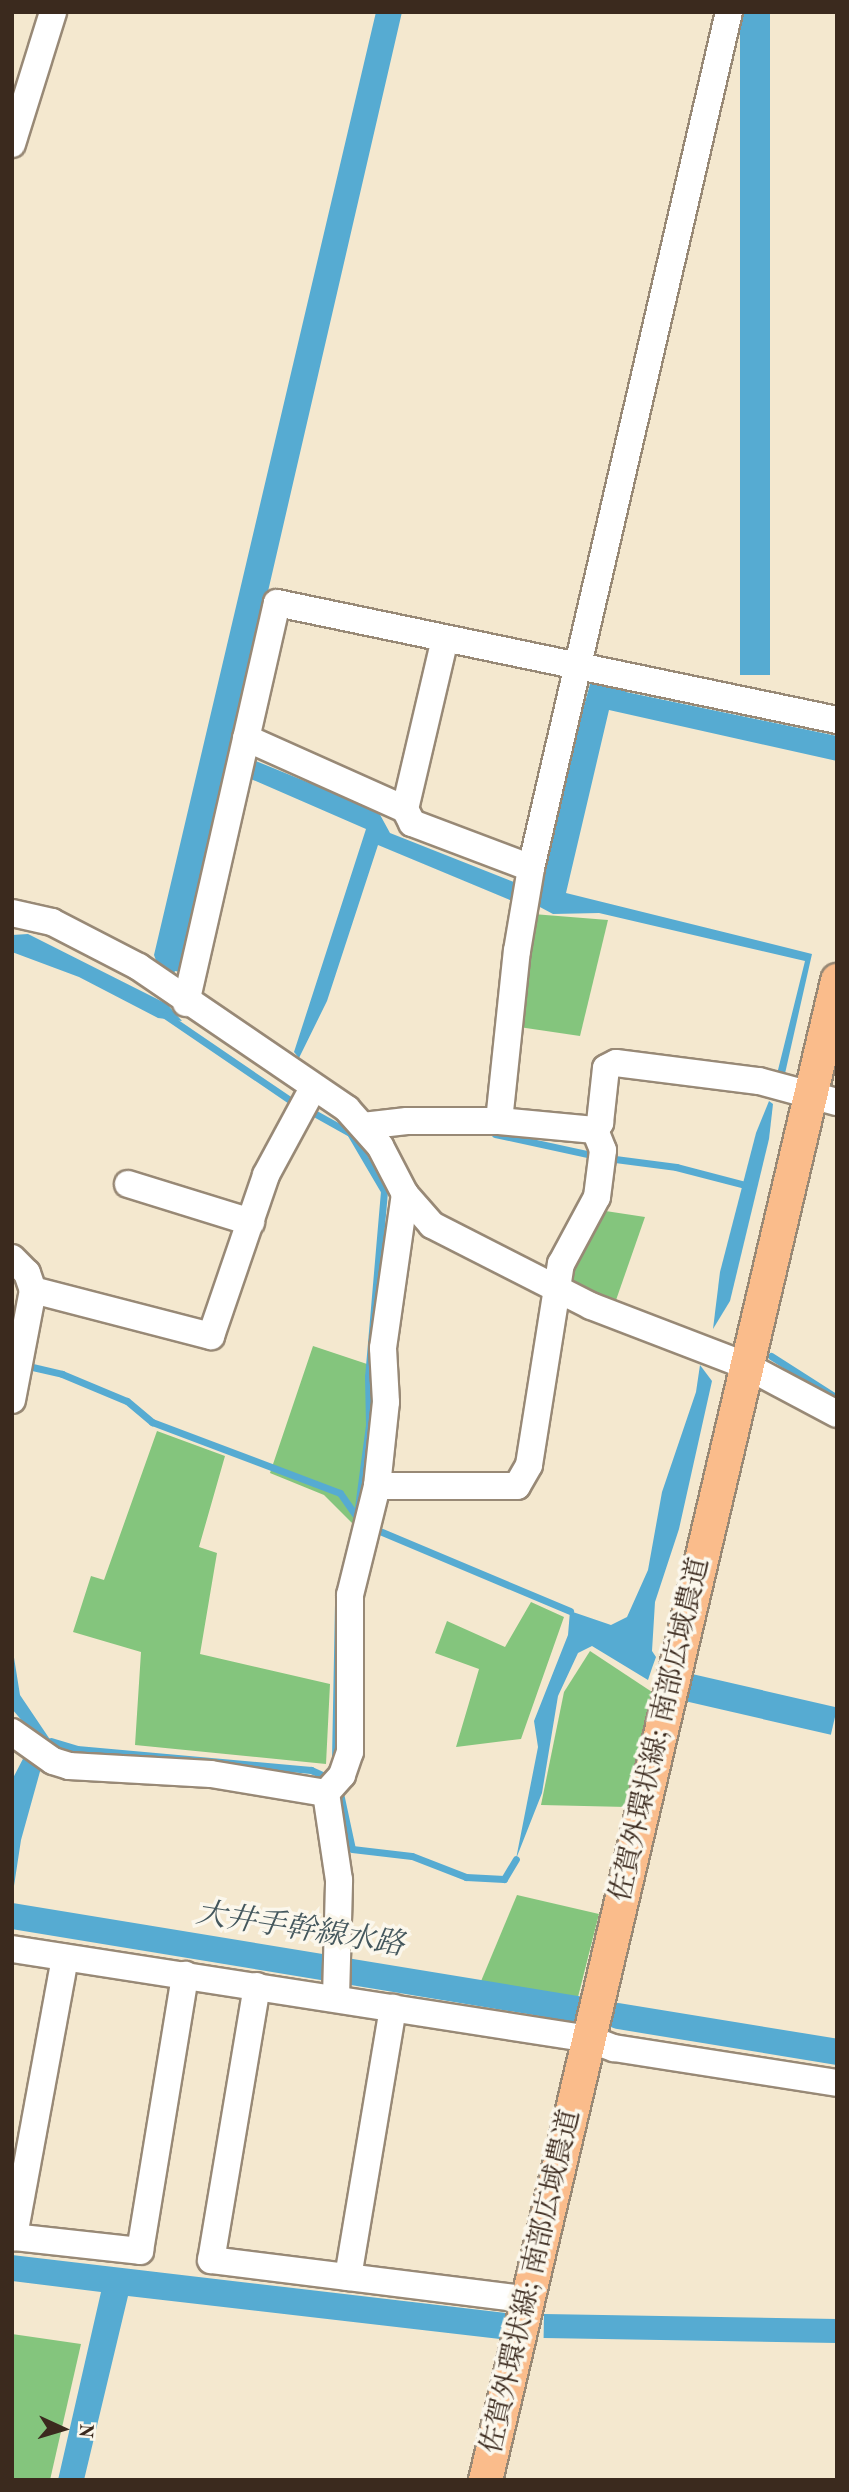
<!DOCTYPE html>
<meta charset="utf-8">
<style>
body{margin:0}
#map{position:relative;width:849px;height:2492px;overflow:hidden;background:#f4e8cf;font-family:"Old Standard TT","Noto Serif JP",serif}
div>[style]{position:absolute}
.green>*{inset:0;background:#84c57d}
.water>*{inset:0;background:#56abd2;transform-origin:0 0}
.stream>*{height:7px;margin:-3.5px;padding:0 3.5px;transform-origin:3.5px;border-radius:3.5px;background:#56abd2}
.canal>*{height:26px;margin:-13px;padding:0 13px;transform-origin:13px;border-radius:13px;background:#56abd2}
.roads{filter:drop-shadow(2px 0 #988976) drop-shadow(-2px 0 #988976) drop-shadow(0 2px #988976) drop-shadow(0 -2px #988976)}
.minor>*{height:26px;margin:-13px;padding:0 13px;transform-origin:13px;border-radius:13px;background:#fff}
.major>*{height:33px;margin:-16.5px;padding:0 16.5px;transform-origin:16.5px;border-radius:16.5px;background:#fabc8b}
span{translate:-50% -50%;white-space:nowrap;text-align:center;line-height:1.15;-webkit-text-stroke:7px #fbf7ec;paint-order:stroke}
.street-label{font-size:28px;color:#3b2a1e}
.water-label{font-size:30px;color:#44575d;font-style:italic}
.frame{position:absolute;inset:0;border:14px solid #3b2a1e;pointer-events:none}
.north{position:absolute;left:28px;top:2394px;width:70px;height:70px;-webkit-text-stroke:5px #fbf7ec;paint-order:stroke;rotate:94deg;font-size:19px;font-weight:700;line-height:28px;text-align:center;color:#3b2a1e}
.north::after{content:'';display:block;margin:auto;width:24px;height:32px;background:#3b2a1e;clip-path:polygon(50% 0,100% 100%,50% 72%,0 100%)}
</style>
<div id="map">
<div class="green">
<i style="clip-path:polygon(533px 914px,608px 920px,580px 1036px,519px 1027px)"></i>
<i style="clip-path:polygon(599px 1210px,645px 1217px,615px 1303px,565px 1278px)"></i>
<i style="clip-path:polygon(313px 1346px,373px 1366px,366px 1501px,353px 1524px,324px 1495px,270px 1473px)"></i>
<i style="clip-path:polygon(157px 1431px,225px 1456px,199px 1547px,217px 1553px,200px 1654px,330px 1684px,326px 1764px,135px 1745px,141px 1652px,73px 1632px,91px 1576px,104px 1580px)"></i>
<i style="clip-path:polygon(531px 1602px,564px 1617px,521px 1739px,456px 1747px,479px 1669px,435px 1653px,447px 1621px,505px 1647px)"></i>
<i style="clip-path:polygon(590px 1651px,652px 1692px,627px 1807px,541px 1805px,564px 1692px)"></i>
<i style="clip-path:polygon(517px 1895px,599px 1914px,577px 2001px,479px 1986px)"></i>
<i style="clip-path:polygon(12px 2334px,81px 2344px,50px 2480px,12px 2480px)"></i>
</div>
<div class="water">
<i style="clip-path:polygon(376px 12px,402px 12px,180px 972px,175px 971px,173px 976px,158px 966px,154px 955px)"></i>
<i style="left:740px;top:12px;width:30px;height:663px"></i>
<i style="clip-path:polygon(619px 683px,626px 692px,837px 736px,837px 761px,609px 710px,566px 893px,812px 954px,784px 1078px,777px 1074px,805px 961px,599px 913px,553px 914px,538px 906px,552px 823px,590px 684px)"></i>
<i style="clip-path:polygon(251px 759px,378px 811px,390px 833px,519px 884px,517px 903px,378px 845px,327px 1001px,299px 1058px,294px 1052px,366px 829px,244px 776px)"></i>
<i style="clip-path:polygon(28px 934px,167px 1004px,182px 1021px,158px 1018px,79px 977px,12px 952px,12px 935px)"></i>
<i style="clip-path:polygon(769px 1101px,773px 1104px,769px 1139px,730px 1301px,713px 1329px,720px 1272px,756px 1133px)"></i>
<i style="clip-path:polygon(700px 1365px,712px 1381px,679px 1529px,655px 1602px,652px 1651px,656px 1657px,652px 1668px,648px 1680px,592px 1646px,578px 1653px,558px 1696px,542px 1793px,516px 1859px,538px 1747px,534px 1721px,568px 1635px,570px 1611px,611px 1625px,627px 1617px,648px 1570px,662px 1492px,696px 1392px)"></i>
<i style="clip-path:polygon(12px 1645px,20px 1695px,49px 1738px,77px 1756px,68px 1757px,35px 1736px,12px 1709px)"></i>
<i style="left:692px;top:1674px;width:149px;height:28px;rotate:13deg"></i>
<i style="clip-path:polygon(26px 1753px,41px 1768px,21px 1840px,12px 1899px,12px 1780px)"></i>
<i style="clip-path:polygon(12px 2255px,506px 2313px,500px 2339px,128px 2296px,84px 2480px,58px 2480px,101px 2292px,12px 2281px)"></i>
<i style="left:544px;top:2314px;width:293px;height:24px;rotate:1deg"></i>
</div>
<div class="stream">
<i style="left:165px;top:1015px;width:153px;rotate:34.3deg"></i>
<i style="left:314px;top:1113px;width:41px;rotate:29.1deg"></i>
<i style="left:350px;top:1133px;width:67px;rotate:59.6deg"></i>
<i style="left:384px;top:1191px;width:186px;rotate:94.9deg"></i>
<i style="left:368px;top:1376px;width:49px;rotate:88.8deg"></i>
<i style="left:369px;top:1425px;width:91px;rotate:97.6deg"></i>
<i style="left:495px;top:1134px;width:103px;rotate:12.3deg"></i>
<i style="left:615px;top:1159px;width:62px;rotate:7.5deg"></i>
<i style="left:676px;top:1167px;width:75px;rotate:14.6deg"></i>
<i style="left:771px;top:1356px;width:78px;rotate:32.5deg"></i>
<i style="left:28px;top:1366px;width:35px;rotate:13deg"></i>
<i style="left:62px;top:1374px;width:70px;rotate:22.6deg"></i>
<i style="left:127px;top:1401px;width:33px;rotate:40deg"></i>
<i style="left:152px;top:1422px;width:201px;rotate:20.7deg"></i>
<i style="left:340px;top:1493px;width:29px;rotate:55deg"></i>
<i style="left:382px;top:1532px;width:204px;rotate:22.8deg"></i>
<i style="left:51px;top:1741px;width:27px;rotate:17deg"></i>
<i style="left:77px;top:1749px;width:235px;rotate:5.1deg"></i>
<i style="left:311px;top:1770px;width:17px;rotate:24deg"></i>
<i style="left:327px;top:1777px;width:19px;rotate:-65deg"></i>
<i style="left:335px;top:1760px;width:155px;rotate:-88.9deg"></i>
<i style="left:340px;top:1793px;width:57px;rotate:77.9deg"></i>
<i style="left:352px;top:1849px;width:60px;rotate:6.7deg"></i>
<i style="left:412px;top:1856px;width:58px;rotate:21.3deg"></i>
<i style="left:466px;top:1877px;width:38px;rotate:3deg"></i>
<i style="left:504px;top:1879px;width:23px;rotate:-59deg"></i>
</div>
<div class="canal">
<i style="left:12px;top:1916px;width:573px;rotate:9.35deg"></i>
<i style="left:618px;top:2016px;width:222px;rotate:9.3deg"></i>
</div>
<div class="roads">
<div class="minor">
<i style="left:12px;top:144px;width:138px;rotate:-72.7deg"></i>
<i style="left:246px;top:738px;width:174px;rotate:24.1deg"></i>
<i style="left:405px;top:809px;width:16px;rotate:63deg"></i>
<i style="left:412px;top:823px;width:127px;rotate:20.7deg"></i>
<i style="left:405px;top:809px;width:175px;rotate:-76.8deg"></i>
<i style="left:12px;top:913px;width:41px;rotate:12.7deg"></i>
<i style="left:52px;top:922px;width:98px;rotate:27.3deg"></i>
<i style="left:139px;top:967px;width:252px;rotate:34.3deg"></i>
<i style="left:347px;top:1109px;width:50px;rotate:48.3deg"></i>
<i style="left:380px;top:1146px;width:54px;rotate:62.5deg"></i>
<i style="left:405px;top:1194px;width:41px;rotate:48.9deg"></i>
<i style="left:432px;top:1225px;width:178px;rotate:27deg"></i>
<i style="left:591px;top:1306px;width:165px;rotate:21deg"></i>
<i style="left:745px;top:1365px;width:104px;rotate:28deg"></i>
<i style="left:186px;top:1003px;width:410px;rotate:-77.2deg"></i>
<i style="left:277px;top:603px;width:572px;rotate:11.8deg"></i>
<i style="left:499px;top:1121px;width:171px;rotate:-84deg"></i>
<i style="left:517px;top:951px;width:84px;rotate:-80.4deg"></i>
<i style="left:531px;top:868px;width:879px;rotate:-76.98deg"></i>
<i style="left:363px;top:1126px;width:44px;rotate:-6.5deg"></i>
<i style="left:407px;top:1121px;width:92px"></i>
<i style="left:499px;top:1121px;width:96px;rotate:5.4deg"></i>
<i style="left:595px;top:1130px;width:9px;rotate:-54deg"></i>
<i style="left:600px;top:1123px;width:55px;rotate:-83.8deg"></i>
<i style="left:606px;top:1068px;width:11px;rotate:-27deg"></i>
<i style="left:616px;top:1063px;width:144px;rotate:7.2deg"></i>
<i style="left:759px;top:1081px;width:81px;rotate:15.1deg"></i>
<i style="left:128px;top:1184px;width:129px;rotate:17.2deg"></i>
<i style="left:12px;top:1258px;width:21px;rotate:45deg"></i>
<i style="left:27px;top:1273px;width:18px;rotate:71deg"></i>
<i style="left:33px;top:1290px;width:112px;rotate:100.8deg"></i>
<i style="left:33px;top:1290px;width:184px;rotate:14.5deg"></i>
<i style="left:211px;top:1336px;width:170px;rotate:-71.1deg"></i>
<i style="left:266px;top:1175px;width:97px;rotate:-61.6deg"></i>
<i style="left:377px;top:1486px;width:140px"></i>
<i style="left:517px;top:1486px;width:24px;rotate:-60deg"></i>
<i style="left:529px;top:1465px;width:204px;rotate:-81deg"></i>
<i style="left:561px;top:1264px;width:76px;rotate:-61.8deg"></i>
<i style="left:597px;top:1197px;width:47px;rotate:-82.7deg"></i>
<i style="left:603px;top:1150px;width:22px;rotate:-112deg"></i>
<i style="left:12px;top:1732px;width:50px;rotate:35.3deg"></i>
<i style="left:53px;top:1761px;width:17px;rotate:17deg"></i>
<i style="left:69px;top:1766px;width:142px;rotate:3.2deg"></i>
<i style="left:211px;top:1774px;width:117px;rotate:9.4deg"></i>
<i style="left:12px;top:1949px;width:585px;rotate:8.85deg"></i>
<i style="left:590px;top:2039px;width:26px;rotate:21deg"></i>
<i style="left:614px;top:2048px;width:226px;rotate:8.9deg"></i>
<i style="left:65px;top:1958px;width:284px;rotate:100.4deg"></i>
<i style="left:14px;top:2237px;width:127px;rotate:6.3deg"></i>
<i style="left:140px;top:2251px;width:280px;rotate:-80.7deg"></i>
<i style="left:257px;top:1986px;width:278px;rotate:99.5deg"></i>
<i style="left:211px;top:2260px;width:317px;rotate:7.1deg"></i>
<i style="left:336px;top:1998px;width:118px;rotate:-88.5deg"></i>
<i style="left:339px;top:1880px;width:88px;rotate:-98.5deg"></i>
<i style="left:326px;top:1793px;width:24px;rotate:-48deg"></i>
<i style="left:342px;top:1775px;width:24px;rotate:-71deg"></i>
<i style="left:350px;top:1752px;width:157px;rotate:-90deg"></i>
<i style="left:350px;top:1595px;width:112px;rotate:-76.1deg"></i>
<i style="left:377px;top:1486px;width:84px;rotate:-83.9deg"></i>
<i style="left:386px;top:1402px;width:54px;rotate:-93.2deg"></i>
<i style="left:383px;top:1348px;width:156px;rotate:-81.9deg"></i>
<i style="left:348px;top:2277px;width:273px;rotate:-80.5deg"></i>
</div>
<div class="major">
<i style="left:485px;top:2480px;width:1541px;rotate:-76.79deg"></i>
</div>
</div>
<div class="street-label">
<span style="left:661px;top:1730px;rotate:-77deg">佐賀外環状線; 南部広域農道</span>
<span style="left:532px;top:2282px;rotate:-77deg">佐賀外環状線; 南部広域農道</span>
</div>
<div class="water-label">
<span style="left:300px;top:1930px;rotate:9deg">大井手幹線水路</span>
</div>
<div class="frame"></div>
<div class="north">N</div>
</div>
